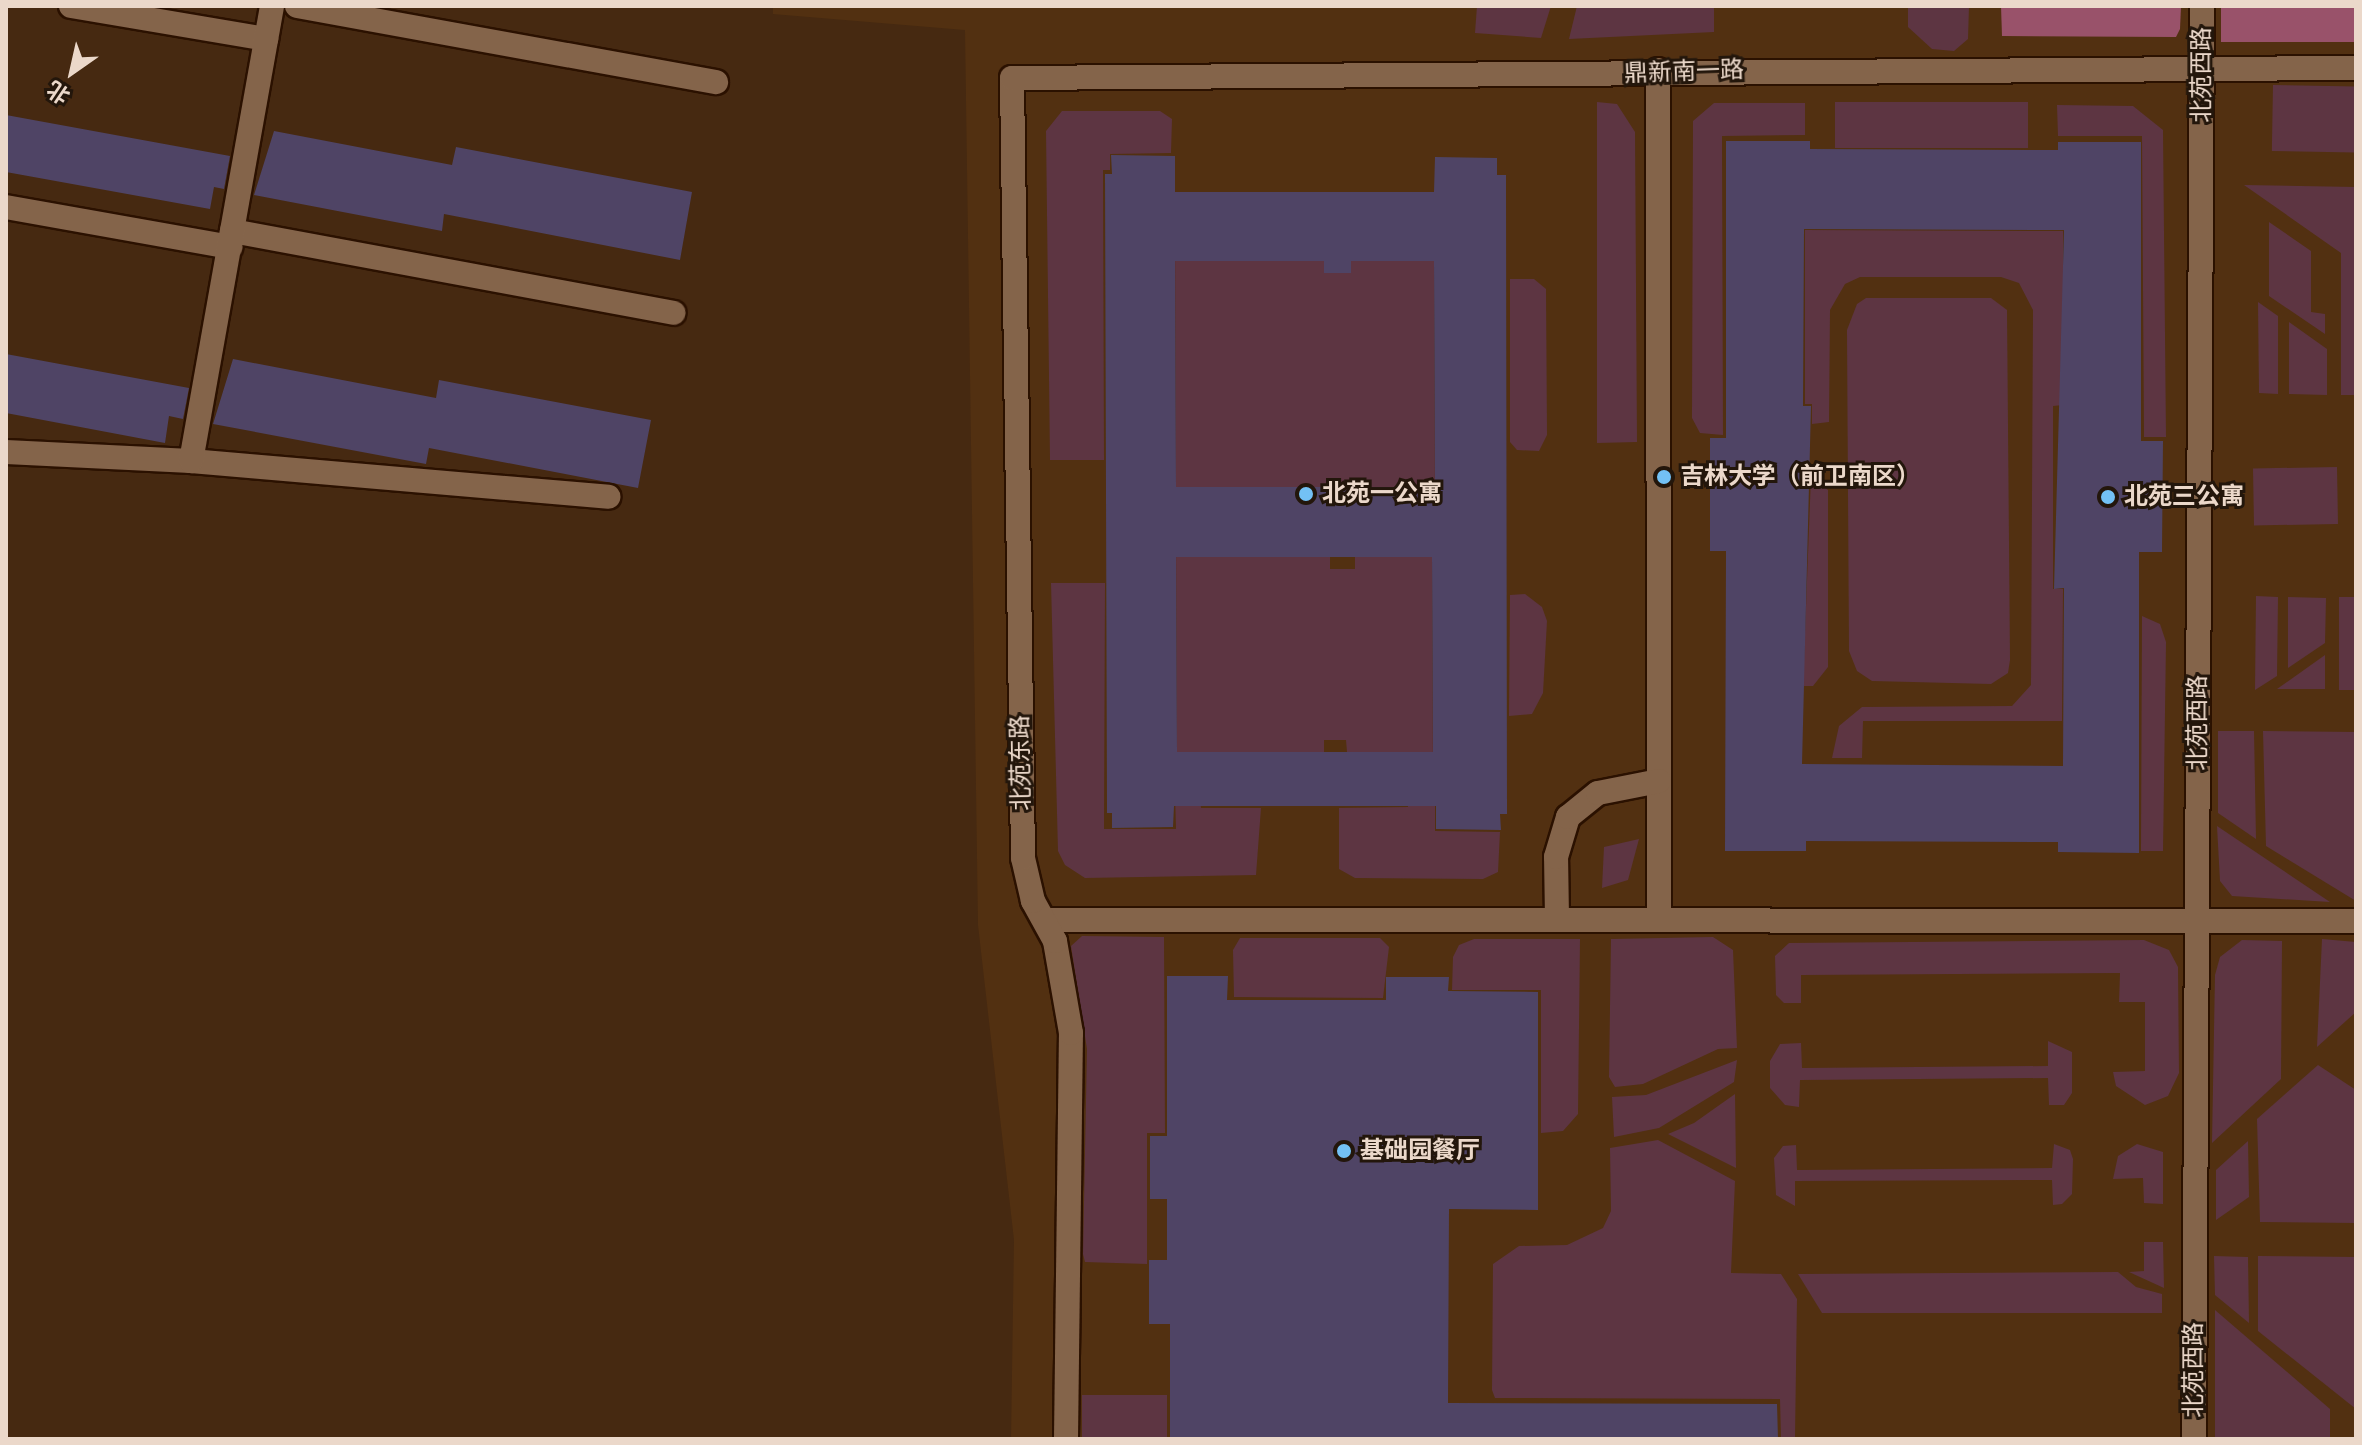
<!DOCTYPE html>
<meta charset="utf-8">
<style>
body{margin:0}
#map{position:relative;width:2362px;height:1445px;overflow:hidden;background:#462911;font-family:"Roboto Serif","Noto Sans SC",serif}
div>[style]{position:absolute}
.built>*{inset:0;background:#523011}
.green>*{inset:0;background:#5d3542;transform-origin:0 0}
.forest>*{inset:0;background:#99526a;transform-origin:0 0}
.building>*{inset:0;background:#4f4465}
.roads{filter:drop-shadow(2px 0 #2b1100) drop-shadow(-2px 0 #2b1100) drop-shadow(0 2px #2b1100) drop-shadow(0 -2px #2b1100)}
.minor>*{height:24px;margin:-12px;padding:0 12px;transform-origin:12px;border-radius:12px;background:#84644a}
.dots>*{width:22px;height:22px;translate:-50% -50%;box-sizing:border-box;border:4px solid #23160b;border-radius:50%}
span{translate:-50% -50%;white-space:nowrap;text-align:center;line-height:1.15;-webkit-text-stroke:6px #23160b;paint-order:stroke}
.street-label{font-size:24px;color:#ebd8ca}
.poi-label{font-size:24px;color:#ebd8ca;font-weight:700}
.left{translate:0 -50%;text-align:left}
.frame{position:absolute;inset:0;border:8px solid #ebd8ca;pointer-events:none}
.north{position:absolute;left:32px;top:32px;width:80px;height:80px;-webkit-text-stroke:6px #23160b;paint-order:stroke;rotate:214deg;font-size:22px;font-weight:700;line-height:32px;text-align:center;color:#ebd8ca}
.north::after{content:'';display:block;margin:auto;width:28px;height:36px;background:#ebd8ca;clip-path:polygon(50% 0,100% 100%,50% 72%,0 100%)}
</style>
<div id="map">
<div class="built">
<i style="clip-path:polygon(773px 6px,2356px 6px,2356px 1439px,1011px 1439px,1014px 1240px,978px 925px,965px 30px,773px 14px)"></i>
</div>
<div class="green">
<i style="clip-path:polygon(1477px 6px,1551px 6px,1541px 38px,1475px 33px)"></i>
<i style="clip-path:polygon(1577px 6px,1714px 6px,1714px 32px,1569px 39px)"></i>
<i style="clip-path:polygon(1908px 6px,1969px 6px,1968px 39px,1954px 51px,1932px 49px,1908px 27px)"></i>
<i style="left:2273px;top:85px;width:83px;height:66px;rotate:1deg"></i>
<i style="clip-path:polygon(1597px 102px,1617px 104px,1635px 132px,1637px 442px,1597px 443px)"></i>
<i style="left:1835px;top:102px;width:193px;height:46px"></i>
<i style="clip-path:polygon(1714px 103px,1805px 103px,1805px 135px,1722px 136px,1723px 435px,1700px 433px,1692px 418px,1693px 121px)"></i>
<i style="clip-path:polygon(2057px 105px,2133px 106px,2163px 130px,2166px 437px,2144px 437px,2142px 136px,2058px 136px)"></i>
<i style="clip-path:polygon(1062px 111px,1160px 111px,1172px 119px,1171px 153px,1110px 154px,1110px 170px,1103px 170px,1104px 460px,1050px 460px,1046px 131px)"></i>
<i style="clip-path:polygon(2244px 185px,2356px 187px,2356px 395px,2341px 395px,2341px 253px)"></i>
<i style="clip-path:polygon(2269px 222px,2311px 251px,2311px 312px,2325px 314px,2325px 334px,2269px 296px)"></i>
<i style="clip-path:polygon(1805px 230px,2063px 231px,2063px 405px,2053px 406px,2053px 589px,2063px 589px,2062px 721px,1863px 721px,1862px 758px,1832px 758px,1839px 726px,1862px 707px,2012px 706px,2031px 685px,2033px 310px,2019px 283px,2001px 277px,1860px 277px,1845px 284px,1830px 310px,1829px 422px,1812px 424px,1812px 404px,1805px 404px)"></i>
<i style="clip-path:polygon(1175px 235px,1203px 261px,1324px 261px,1324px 273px,1351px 273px,1351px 261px,1408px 261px,1434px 235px,1435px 502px,1413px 487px,1199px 487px,1176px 500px)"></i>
<i style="clip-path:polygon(1510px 279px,1534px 279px,1546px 289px,1547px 435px,1539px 451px,1517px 450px,1510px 442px)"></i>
<i style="clip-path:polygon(1866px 298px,1991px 298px,2007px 310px,2010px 660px,2008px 673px,1991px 684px,1872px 681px,1857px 671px,1849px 651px,1847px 330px,1857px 304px)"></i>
<i style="clip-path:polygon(2258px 302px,2278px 316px,2278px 394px,2259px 393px)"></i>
<i style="clip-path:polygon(2289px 322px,2327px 349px,2327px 395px,2289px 394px)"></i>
<i style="left:2337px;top:467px;width:57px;height:84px;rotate:89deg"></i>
<i style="clip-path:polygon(1811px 476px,1828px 490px,1828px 667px,1813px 686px,1803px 686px)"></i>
<i style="clip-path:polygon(1176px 542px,1330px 557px,1330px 569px,1355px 569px,1355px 557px,1432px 542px,1433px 777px,1405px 752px,1347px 752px,1346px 740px,1324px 740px,1324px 752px,1202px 752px,1177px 777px)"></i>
<i style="clip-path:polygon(1051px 583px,1105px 583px,1104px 829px,1176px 829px,1175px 795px,1200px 795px,1201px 808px,1261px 808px,1256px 875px,1085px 878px,1065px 865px,1058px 851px)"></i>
<i style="clip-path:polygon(1525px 594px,1542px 607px,1547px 621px,1543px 693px,1532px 714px,1509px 716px,1510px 595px)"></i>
<i style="clip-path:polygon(2256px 596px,2278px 597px,2277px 676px,2255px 690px)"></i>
<i style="clip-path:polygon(2288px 597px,2326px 598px,2325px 643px,2288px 668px)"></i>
<i style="left:2339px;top:597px;width:17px;height:93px"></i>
<i style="clip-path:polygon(2142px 616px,2160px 624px,2166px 642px,2163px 851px,2141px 851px)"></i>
<i style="clip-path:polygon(2325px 655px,2325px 689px,2277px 689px)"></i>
<i style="clip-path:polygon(2218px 731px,2254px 731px,2256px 839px,2218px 813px)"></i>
<i style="clip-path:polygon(2263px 731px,2356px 732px,2356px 901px,2266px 846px)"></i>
<i style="clip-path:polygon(1435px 794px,1435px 831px,1500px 832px,1498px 872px,1483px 879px,1355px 878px,1339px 869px,1339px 808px,1408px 807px,1408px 795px)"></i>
<i style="clip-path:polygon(2217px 826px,2330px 902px,2232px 896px,2220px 881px)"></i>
<i style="clip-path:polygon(1639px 839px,1628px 880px,1602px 888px,1604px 847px)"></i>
<i style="clip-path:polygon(1082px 936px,1164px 937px,1165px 1133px,1147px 1133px,1147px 1264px,1085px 1262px,1083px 1254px,1087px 1049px,1071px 946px)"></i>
<i style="clip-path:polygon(1713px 937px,1733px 950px,1737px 1048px,1718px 1049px,1643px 1084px,1615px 1087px,1609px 1077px,1611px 939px)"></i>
<i style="clip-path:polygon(1240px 938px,1380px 938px,1389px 947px,1383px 998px,1234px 997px,1233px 950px)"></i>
<i style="clip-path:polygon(1474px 939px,1580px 939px,1578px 1114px,1563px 1131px,1541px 1133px,1541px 990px,1452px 990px,1453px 957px,1459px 945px)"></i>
<i style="clip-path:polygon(2322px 939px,2356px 942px,2356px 1012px,2317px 1047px)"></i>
<i style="clip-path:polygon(2144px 940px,2169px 950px,2178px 967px,2179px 1073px,2168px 1096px,2145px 1105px,2116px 1086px,2113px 1072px,2145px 1071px,2145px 1002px,2119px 1002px,2120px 973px,1801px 975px,1801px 1003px,1784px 1003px,1776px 995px,1775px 956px,1789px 943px)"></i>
<i style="clip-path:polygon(2242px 940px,2282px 941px,2281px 1079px,2212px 1143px,2215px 975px,2220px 957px)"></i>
<i style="clip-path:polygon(2048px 1041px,2072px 1052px,2072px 1093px,2064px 1105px,2049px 1105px,2048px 1078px,1800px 1080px,1799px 1107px,1785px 1105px,1770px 1088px,1770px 1061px,1780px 1044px,1801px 1043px,1802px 1068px,2048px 1066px)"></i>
<i style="clip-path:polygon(1737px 1060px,1734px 1082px,1659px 1128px,1614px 1137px,1612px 1097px,1646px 1095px)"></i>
<i style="clip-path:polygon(2318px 1065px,2356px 1090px,2356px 1223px,2260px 1222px,2257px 1119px)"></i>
<i style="clip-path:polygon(1735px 1094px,1736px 1168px,1668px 1134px,1694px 1123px)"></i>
<i style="clip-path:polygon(1658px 1140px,1735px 1181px,1731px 1273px,1781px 1274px,1797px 1299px,1795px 1437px,1781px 1438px,1780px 1399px,1495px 1398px,1492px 1390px,1493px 1264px,1519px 1246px,1567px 1245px,1603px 1228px,1611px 1211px,1610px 1148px)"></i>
<i style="clip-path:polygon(2248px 1141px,2249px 1197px,2216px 1220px,2216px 1170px)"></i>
<i style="clip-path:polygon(2054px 1144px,2070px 1150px,2073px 1159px,2072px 1194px,2062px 1204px,2053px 1205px,2052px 1180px,1795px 1181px,1795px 1206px,1776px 1195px,1774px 1158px,1783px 1146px,1796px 1145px,1797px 1170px,2052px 1168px)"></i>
<i style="clip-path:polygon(2137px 1144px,2163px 1152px,2163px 1204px,2144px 1203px,2143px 1178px,2113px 1179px,2118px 1156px)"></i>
<i style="clip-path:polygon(2144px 1242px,2163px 1242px,2164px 1288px,2129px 1272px,2144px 1271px)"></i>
<i style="clip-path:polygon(2214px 1256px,2248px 1257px,2249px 1323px,2215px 1295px)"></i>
<i style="clip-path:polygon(2258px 1256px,2356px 1257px,2356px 1409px,2258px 1331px)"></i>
<i style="clip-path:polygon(2118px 1272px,2136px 1287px,2162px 1294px,2162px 1313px,1822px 1313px,1798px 1274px)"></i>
<i style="clip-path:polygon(2215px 1310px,2330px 1409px,2330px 1439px,2215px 1439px)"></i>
<i style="left:1167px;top:1395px;width:44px;height:85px;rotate:90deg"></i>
</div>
<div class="forest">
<i style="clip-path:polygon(2001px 6px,2181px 6px,2180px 29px,2176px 37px,2002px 36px)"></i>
<i style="left:2221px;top:6px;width:135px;height:36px"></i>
</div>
<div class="building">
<i style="clip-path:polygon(6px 115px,230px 156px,224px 189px,214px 187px,210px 209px,6px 172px)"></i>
<i style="clip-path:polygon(274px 131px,452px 165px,456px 147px,692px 192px,680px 260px,444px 214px,442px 231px,254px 195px)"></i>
<i style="clip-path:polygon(evenodd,1726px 141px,1810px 141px,1810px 149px,2058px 150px,2058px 142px,2141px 142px,2141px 441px,2163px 441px,2162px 552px,2139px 552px,2139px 853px,2058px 852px,2058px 842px,1806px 841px,1806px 851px,1725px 851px,1726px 551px,1710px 551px,1710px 438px,1726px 438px,1726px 141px,1804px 229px,2064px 230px,2054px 589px,2064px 588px,2063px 766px,1802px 764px,1811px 406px,1803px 406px,1804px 229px)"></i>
<i style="clip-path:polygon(evenodd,1111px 155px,1175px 156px,1175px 192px,1434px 192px,1435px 157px,1497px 158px,1497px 175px,1506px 175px,1507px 814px,1500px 814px,1501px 830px,1436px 829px,1436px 806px,1174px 806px,1173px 827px,1112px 828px,1112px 813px,1107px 813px,1105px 174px,1112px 174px,1111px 155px,1175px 261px,1324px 261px,1324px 273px,1351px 273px,1351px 261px,1434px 261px,1435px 487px,1176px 487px,1175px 261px,1111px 155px,1176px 557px,1432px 557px,1433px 752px,1177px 752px,1176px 557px)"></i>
<i style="clip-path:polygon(6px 354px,189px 388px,183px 419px,169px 416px,165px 443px,6px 413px)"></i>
<i style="clip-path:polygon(233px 359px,436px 398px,439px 380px,651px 420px,638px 488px,429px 448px,426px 464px,213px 424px)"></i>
<i style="clip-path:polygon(1167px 976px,1228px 976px,1227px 1000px,1386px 1000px,1386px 977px,1449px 977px,1448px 991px,1538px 992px,1538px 1210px,1449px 1209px,1448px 1403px,1777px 1404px,1778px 1439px,1170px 1439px,1170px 1324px,1149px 1324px,1149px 1260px,1167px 1260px,1167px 1199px,1150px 1199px,1150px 1136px,1167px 1136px)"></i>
</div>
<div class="roads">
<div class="minor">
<i style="left:71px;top:6px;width:198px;rotate:9.6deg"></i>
<i style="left:297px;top:6px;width:426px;rotate:10.3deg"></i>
<i style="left:1658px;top:70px;width:848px;rotate:89.93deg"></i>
<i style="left:6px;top:207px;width:228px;rotate:10.1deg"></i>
<i style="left:232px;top:231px;width:449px;rotate:10.5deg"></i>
<i style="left:6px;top:452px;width:185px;rotate:2.8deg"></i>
<i style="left:191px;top:461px;width:419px;rotate:4.9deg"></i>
<i style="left:191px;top:461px;width:462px;rotate:-79.9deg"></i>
<i style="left:1557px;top:918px;width:61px;rotate:-90.9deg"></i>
<i style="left:1556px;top:857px;width:42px;rotate:-73.3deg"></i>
<i style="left:1568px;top:817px;width:38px;rotate:-39deg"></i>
<i style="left:1598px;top:793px;width:62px;rotate:-11.1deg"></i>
<i style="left:1049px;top:920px;width:1307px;rotate:0.04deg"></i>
<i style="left:1066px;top:1439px;width:406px;rotate:-89.3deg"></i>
<i style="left:1071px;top:1033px;width:93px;rotate:-99.9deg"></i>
<i style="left:1055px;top:941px;width:46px;rotate:-118.8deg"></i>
<i style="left:1033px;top:901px;width:44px;rotate:-103.1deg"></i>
<i style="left:1023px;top:858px;width:780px;rotate:-90.81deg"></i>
<i style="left:1012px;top:78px;width:1344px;rotate:-0.43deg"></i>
<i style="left:2194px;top:1439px;width:1433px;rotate:-89.68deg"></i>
</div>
</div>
<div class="dots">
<i style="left:1664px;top:477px;background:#73c1f5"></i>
<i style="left:1306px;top:494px;background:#73c1f5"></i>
<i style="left:2108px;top:497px;background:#73c1f5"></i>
<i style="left:1344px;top:1151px;background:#73c1f5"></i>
</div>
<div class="street-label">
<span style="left:1684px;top:72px;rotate:-2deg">鼎新南一路</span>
<span style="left:2202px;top:75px;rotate:-90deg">北苑西路</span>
<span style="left:2198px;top:723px;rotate:-90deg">北苑西路</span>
<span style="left:1021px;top:763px;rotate:-91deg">北苑东路</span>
<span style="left:2194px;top:1370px;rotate:-90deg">北苑西路</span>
</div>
<div class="poi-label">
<span class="left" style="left:1680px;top:477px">吉林大学（前卫南区）</span>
<span class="left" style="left:1322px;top:494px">北苑一公寓</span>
<span class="left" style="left:2124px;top:497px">北苑三公寓</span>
<span class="left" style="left:1360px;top:1151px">基础园餐厅</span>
</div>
<div class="frame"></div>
<div class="north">北</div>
</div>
